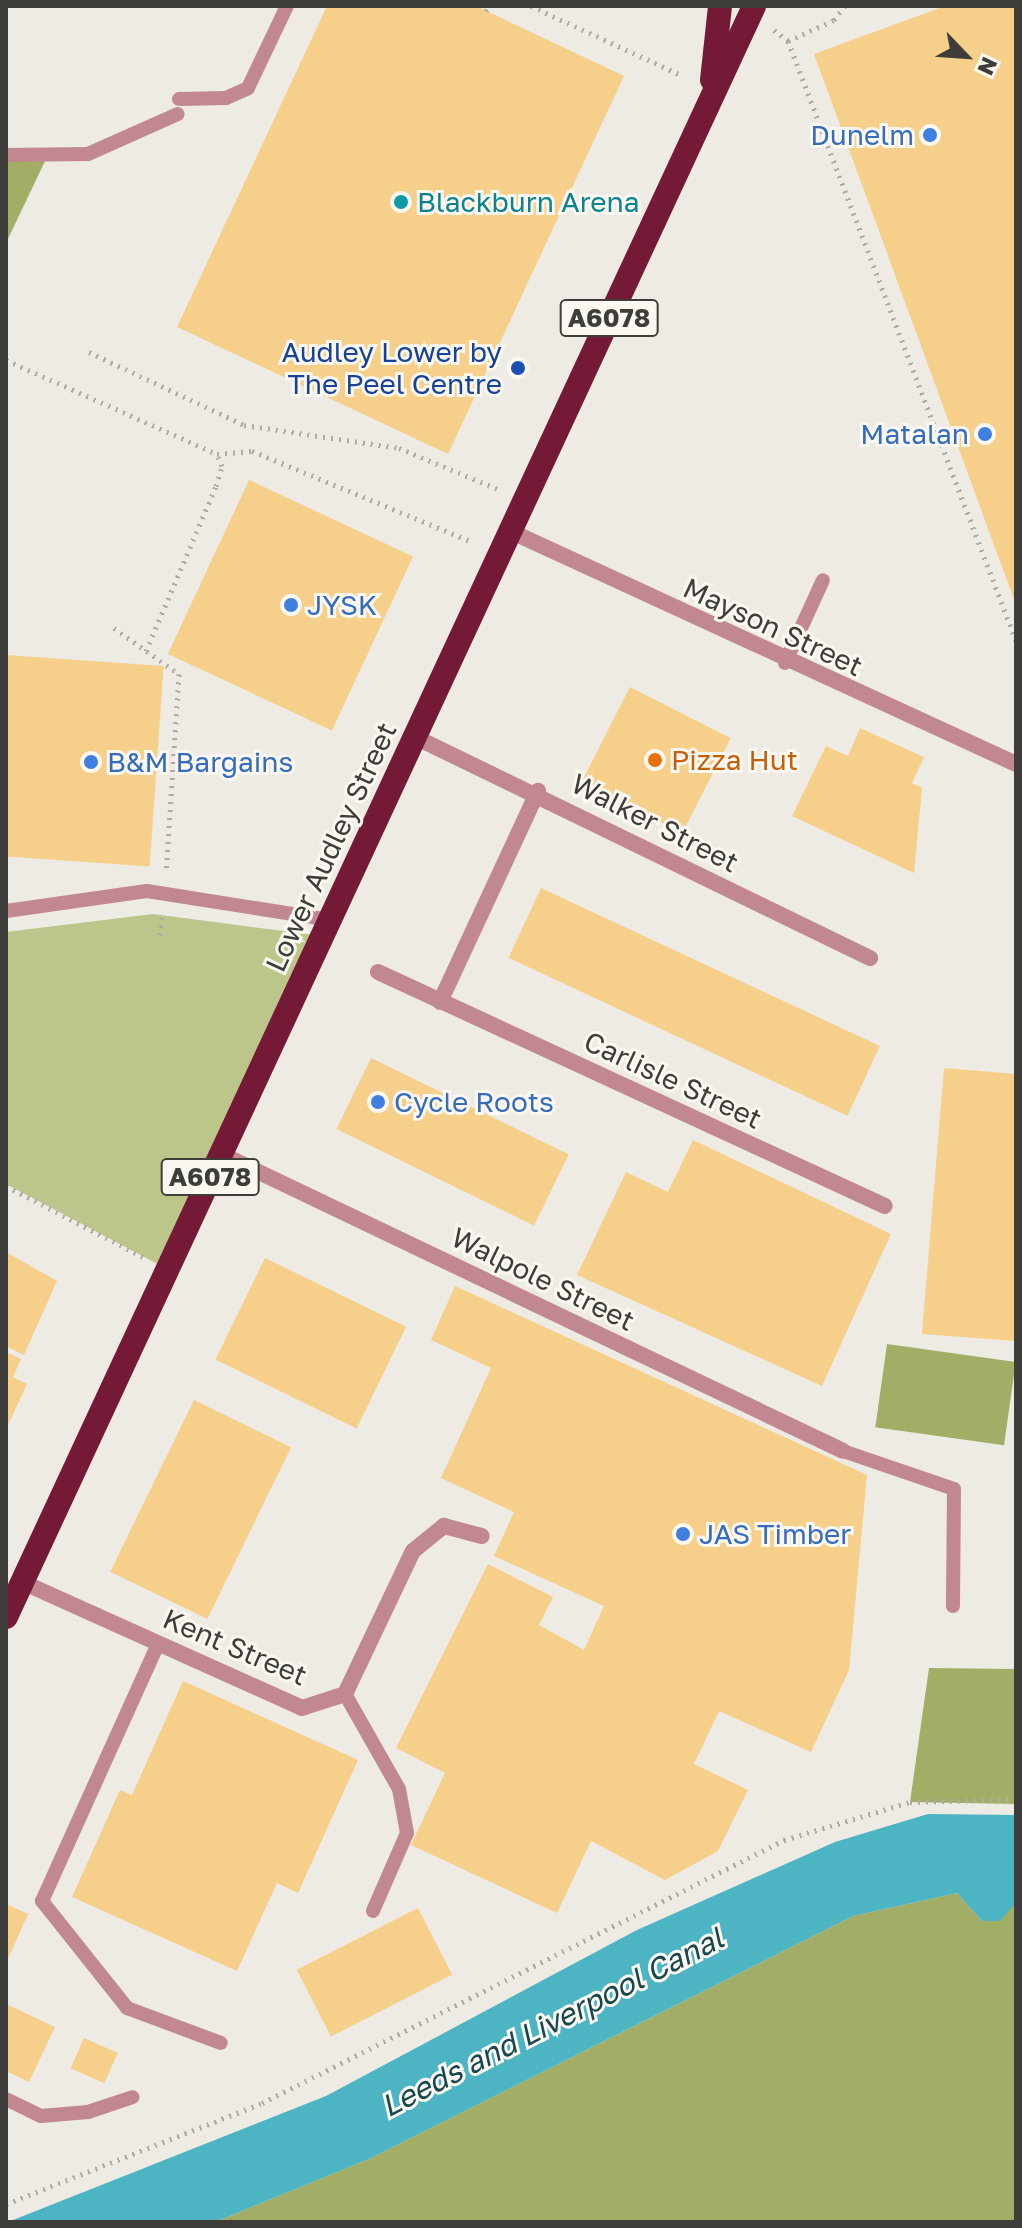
<!DOCTYPE html>
<style>
body{margin:0}
#map{position:relative;width:1022px;height:2228px;overflow:hidden;background:#eeeae4;font-family:"Golos Text",sans-serif}
div>[style]{position:absolute}
.green>*{inset:0;background:#bcc68a}
.forest>*{inset:0;background:#a2ae65;transform-origin:0 0}
.water>*{inset:0;background:#4cb4c3}
.building>*{inset:0;background:#f6cf8a;transform-origin:0 0}
.path>*{height:5px;margin-top:-2.5px;transform-origin:0;background:repeating-linear-gradient(90deg,#aeaba6 0 2px,transparent 0 8px)}
.lane>*{height:14px;margin:-7px;padding:0 7px;transform-origin:7px;border-radius:7px;background:#c18892}
.street>*{height:16px;margin:-8px;padding:0 8px;transform-origin:8px;border-radius:8px;background:#c18892}
.highway>*{height:24px;margin:-12px;padding:0 12px;transform-origin:12px;border-radius:12px;background:#751a36}
.dots>*{width:22px;height:22px;translate:-50% -50%;box-sizing:border-box;border:4px solid #fbf7f1;border-radius:50%}
span{translate:-50% -50%;white-space:nowrap;text-align:center;line-height:1.15;-webkit-text-stroke:6px #fbf7f1;paint-order:stroke}
.shield-label span{padding:2px 6px;background:#fbf7f1;border:2px solid;border-radius:6px;-webkit-text-stroke-width:0}
.shield-label{font-size:26px;color:#3e3d3a;font-weight:700}
.shop-label{font-size:28px;color:#366cbe}
.right{translate:-100% -50%;text-align:right}
.left{translate:0 -50%;text-align:left}
.culture-label{font-size:28px;color:#0d838f}
.transit-label{font-size:28px;color:#164399}
.street-label{font-size:28px;color:#3e3d3a}
.food-label{font-size:28px;color:#c56008}
.water-label{font-size:30px;color:#17464d;font-style:italic}
.frame{position:absolute;inset:0;border:8px solid #3e3d3a;pointer-events:none}
.north{position:absolute;left:926px;top:16px;width:80px;height:80px;-webkit-text-stroke:6px #fbf7f1;paint-order:stroke;rotate:115deg;font-size:22px;font-weight:700;line-height:32px;text-align:center;color:#3e3d3a}
.north::after{content:'';display:block;margin:auto;width:28px;height:36px;background:#3e3d3a;clip-path:polygon(50% 0,100% 100%,50% 72%,0 100%)}
</style>
<div id="map">
<div class="green">
<i style="clip-path:polygon(153px 914px,322px 936px,167px 1269px,6px 1184px,6px 932px)"></i>
</div>
<div class="forest">
<i style="clip-path:polygon(6px 156px,47px 157px,6px 243px)"></i>
<i style="left:887px;top:1344px;width:130px;height:84px;rotate:8deg"></i>
<i style="clip-path:polygon(929px 1668px,1016px 1669px,1016px 1804px,910px 1802px)"></i>
<i style="clip-path:polygon(957px 1893px,982px 1921px,1016px 1903px,1014px 2222px,215px 2222px,369px 2159px,853px 1916px)"></i>
</div>
<div class="water">
<i style="clip-path:polygon(928px 1814px,1016px 1815px,1016px 1903px,1000px 1921px,982px 1921px,957px 1893px,853px 1916px,369px 2159px,215px 2222px,8px 2222px,326px 2096px,637px 1930px,835px 1842px)"></i>
</div>
<div class="building">
<i style="clip-path:polygon(327px 6px,476px 6px,624px 76px,448px 454px,177px 327px)"></i>
<i style="clip-path:polygon(945px 6px,1016px 6px,1016px 605px,814px 54px)"></i>
<i style="left:249px;top:480px;width:181px;height:192px;rotate:25deg"></i>
<i style="left:6px;top:655px;width:158px;height:201px;rotate:4deg"></i>
<i style="left:630px;top:687px;width:113px;height:106px;rotate:27deg"></i>
<i style="clip-path:polygon(860px 728px,924px 757px,912px 783px,922px 788px,914px 873px,792px 816px,826px 746px,848px 756px)"></i>
<i style="left:541px;top:888px;width:374px;height:77px;rotate:25deg"></i>
<i style="left:371px;top:1058px;width:220px;height:79px;rotate:26deg"></i>
<i style="clip-path:polygon(944px 1068px,1016px 1074px,1016px 1341px,922px 1334px)"></i>
<i style="clip-path:polygon(693px 1140px,891px 1234px,822px 1386px,577px 1275px,626px 1172px,668px 1192px)"></i>
<i style="clip-path:polygon(6px 1252px,57px 1281px,24px 1355px,6px 1346px)"></i>
<i style="left:265px;top:1258px;width:157px;height:113px;rotate:26deg"></i>
<i style="clip-path:polygon(455px 1286px,867px 1475px,849px 1670px,811px 1752px,719px 1711px,694px 1764px,748px 1790px,718px 1851px,665px 1880px,591px 1841px,557px 1913px,411px 1845px,445px 1773px,396px 1748px,488px 1564px,553px 1597px,539px 1625px,584px 1650px,604px 1606px,494px 1556px,514px 1512px,441px 1478px,491px 1368px,431px 1340px)"></i>
<i style="clip-path:polygon(6px 1352px,21px 1359px,13px 1377px,27px 1384px,8px 1425px)"></i>
<i style="left:194px;top:1400px;width:108px;height:191px;rotate:26deg"></i>
<i style="clip-path:polygon(183px 1681px,358px 1760px,298px 1893px,277px 1883px,237px 1971px,72px 1897px,120px 1790px,132px 1795px)"></i>
<i style="clip-path:polygon(6px 1904px,28px 1914px,6px 1963px)"></i>
<i style="left:418px;top:1908px;width:75px;height:136px;rotate:63deg"></i>
<i style="clip-path:polygon(6px 2004px,55px 2027px,29px 2082px,6px 2071px)"></i>
<i style="left:84px;top:2038px;width:37px;height:33px;rotate:24deg"></i>
</div>
<div class="path">
<i style="left:531px;top:6px;width:163px;rotate:24.7deg"></i>
<i style="left:486px;top:11px;width:6px;rotate:-59deg"></i>
<i style="left:774px;top:30px;width:18px;rotate:38deg"></i>
<i style="left:788px;top:41px;width:51px;rotate:-24.5deg"></i>
<i style="left:834px;top:20px;width:18px;rotate:-52deg"></i>
<i style="left:788px;top:41px;width:642px;rotate:69.19deg"></i>
<i style="left:89px;top:352px;width:171px;rotate:25.2deg"></i>
<i style="left:244px;top:425px;width:157px;rotate:8.4deg"></i>
<i style="left:399px;top:448px;width:107px;rotate:22.5deg"></i>
<i style="left:6px;top:360px;width:231px;rotate:24deg"></i>
<i style="left:217px;top:454px;width:35px;rotate:-5deg"></i>
<i style="left:252px;top:451px;width:239px;rotate:22.4deg"></i>
<i style="left:114px;top:628px;width:80px;rotate:35.3deg"></i>
<i style="left:179px;top:674px;width:199px;rotate:93.7deg"></i>
<i style="left:146px;top:651px;width:179px;rotate:-67deg"></i>
<i style="left:216px;top:486px;width:21px;rotate:-73deg"></i>
<i style="left:222px;top:466px;width:13px;rotate:-113deg"></i>
<i style="left:160px;top:935px;width:20px;rotate:-84deg"></i>
<i style="left:6px;top:1186px;width:154px;rotate:27.4deg"></i>
<i style="left:6px;top:2204px;width:275px;rotate:-21.5deg"></i>
<i style="left:262px;top:2103px;width:585px;rotate:-26.74deg"></i>
<i style="left:784px;top:1840px;width:132px;rotate:-16.8deg"></i>
<i style="left:910px;top:1802px;width:106px;rotate:-1.6deg"></i>
</div>
<div class="lane">
<i style="left:179px;top:99px;width:47px;rotate:-1.2deg"></i>
<i style="left:226px;top:98px;width:24px;rotate:-24deg"></i>
<i style="left:248px;top:88px;width:91px;rotate:-64.6deg"></i>
<i style="left:6px;top:155px;width:82px;rotate:-0.7deg"></i>
<i style="left:88px;top:154px;width:98px;rotate:-24deg"></i>
<i style="left:785px;top:663px;width:91px;rotate:-65.4deg"></i>
<i style="left:6px;top:911px;width:142px;rotate:-8.1deg"></i>
<i style="left:147px;top:891px;width:185px;rotate:9deg"></i>
<i style="left:843px;top:1451px;width:117px;rotate:18.9deg"></i>
<i style="left:954px;top:1489px;width:117px;rotate:90.5deg"></i>
<i style="left:158px;top:1644px;width:282px;rotate:114.3deg"></i>
<i style="left:42px;top:1901px;width:137px;rotate:51.5deg"></i>
<i style="left:127px;top:2008px;width:100px;rotate:20.4deg"></i>
<i style="left:345px;top:1694px;width:109px;rotate:60.4deg"></i>
<i style="left:399px;top:1789px;width:45px;rotate:79.7deg"></i>
<i style="left:407px;top:1833px;width:85px;rotate:113.6deg"></i>
<i style="left:6px;top:2099px;width:39px;rotate:26deg"></i>
<i style="left:41px;top:2116px;width:47px;rotate:-4.9deg"></i>
<i style="left:88px;top:2112px;width:47px;rotate:-18.4deg"></i>
</div>
<div class="street">
<i style="left:510px;top:531px;width:557px;rotate:24.72deg"></i>
<i style="left:415px;top:737px;width:506px;rotate:25.91deg"></i>
<i style="left:378px;top:972px;width:558px;rotate:24.78deg"></i>
<i style="left:440px;top:1002px;width:233px;rotate:-65.1deg"></i>
<i style="left:221px;top:1154px;width:689px;rotate:25.52deg"></i>
<i style="left:22px;top:1582px;width:307px;rotate:24.2deg"></i>
<i style="left:302px;top:1708px;width:45px;rotate:-18deg"></i>
<i style="left:345px;top:1694px;width:158px;rotate:-64.6deg"></i>
<i style="left:413px;top:1551px;width:40px;rotate:-39deg"></i>
<i style="left:444px;top:1526px;width:39px;rotate:15deg"></i>
</div>
<div class="highway">
<i style="left:712px;top:80px;width:74px;rotate:-83.8deg"></i>
<i style="left:6px;top:1617px;width:1776px;rotate:-65.09deg"></i>
</div>
<div class="dots">
<i style="left:930px;top:135px;background:#3f7fe0"></i>
<i style="left:401px;top:202px;background:#0f9aa8"></i>
<i style="left:518px;top:368px;background:#1a4fb4"></i>
<i style="left:985px;top:434px;background:#3f7fe0"></i>
<i style="left:291px;top:605px;background:#3f7fe0"></i>
<i style="left:655px;top:760px;background:#e8710a"></i>
<i style="left:91px;top:762px;background:#3f7fe0"></i>
<i style="left:378px;top:1102px;background:#3f7fe0"></i>
<i style="left:683px;top:1534px;background:#3f7fe0"></i>
</div>
<div class="shield-label">
<span style="left:609px;top:318px">A6078</span>
<span style="left:210px;top:1177px">A6078</span>
</div>
<div class="shop-label">
<span class="right" style="left:914px;top:135px">Dunelm</span>
<span class="right" style="left:969px;top:434px">Matalan</span>
<span class="left" style="left:307px;top:605px">JYSK</span>
<span class="left" style="left:107px;top:762px">B&amp;M Bargains</span>
<span class="left" style="left:394px;top:1102px">Cycle Roots</span>
<span class="left" style="left:699px;top:1534px">JAS Timber</span>
</div>
<div class="culture-label">
<span class="left" style="left:417px;top:202px">Blackburn Arena</span>
</div>
<div class="transit-label">
<span class="right" style="left:502px;top:368px">Audley Lower by<br>The Peel Centre</span>
</div>
<div class="street-label">
<span style="left:773px;top:627px;rotate:25deg">Mayson Street</span>
<span style="left:655px;top:823px;rotate:27deg">Walker Street</span>
<span style="left:331px;top:847px;rotate:-65deg">Lower Audley Street</span>
<span style="left:673px;top:1080px;rotate:25deg">Carlisle Street</span>
<span style="left:543px;top:1279px;rotate:26deg">Walpole Street</span>
<span style="left:235px;top:1647px;rotate:23deg">Kent Street</span>
</div>
<div class="food-label">
<span class="left" style="left:671px;top:760px">Pizza Hut</span>
</div>
<div class="water-label">
<span style="left:552px;top:2022px;rotate:-27deg">Leeds and Liverpool Canal</span>
</div>
<div class="frame"></div>
<div class="north">N</div>
</div>
